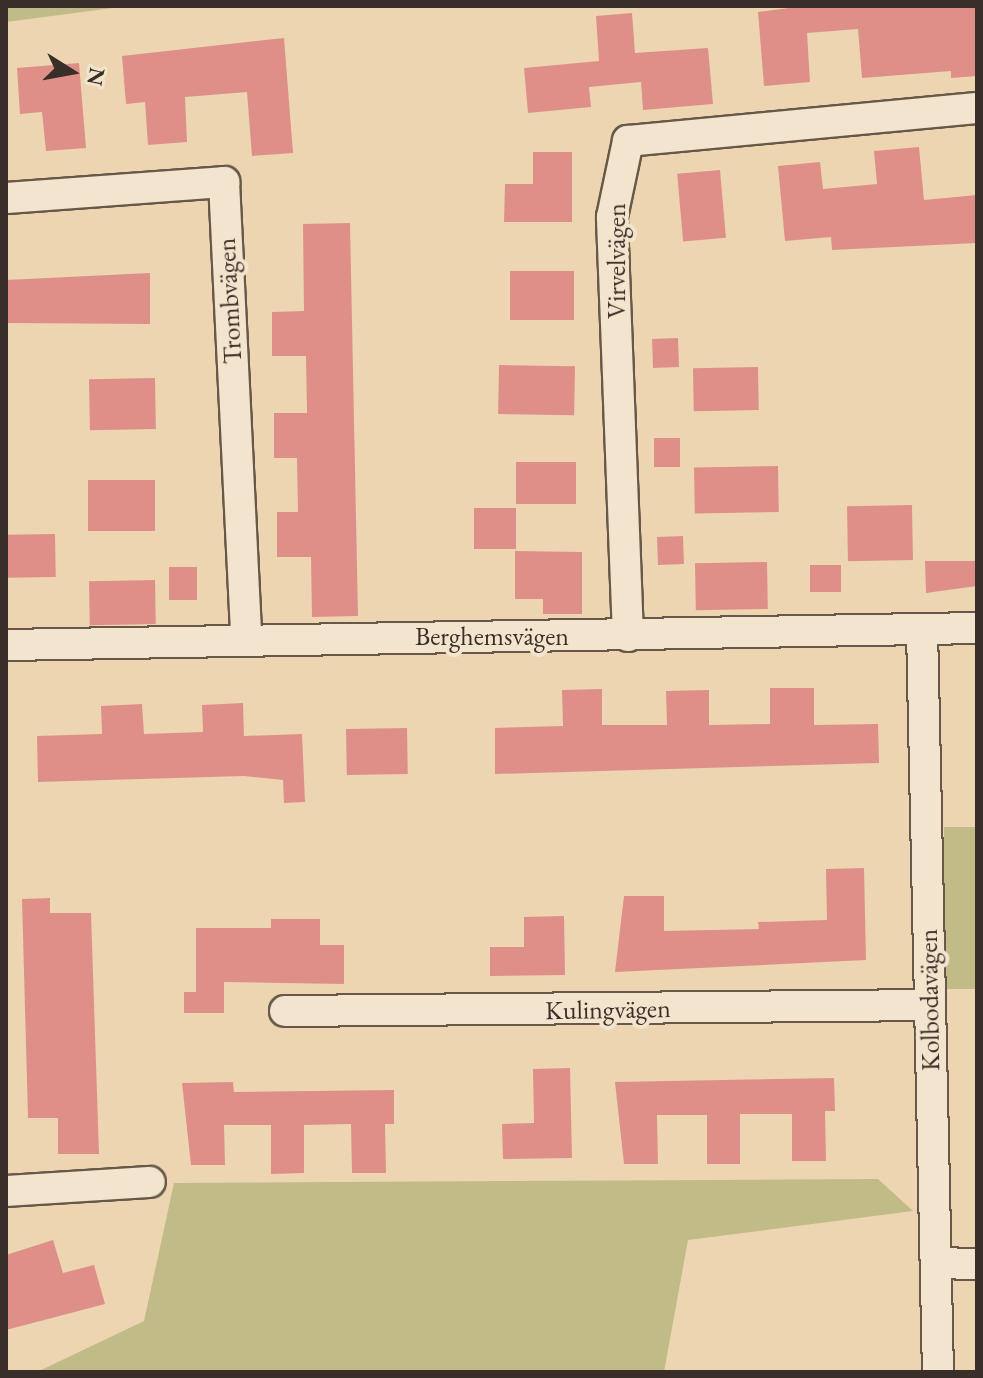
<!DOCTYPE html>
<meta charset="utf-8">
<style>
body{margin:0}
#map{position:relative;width:983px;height:1378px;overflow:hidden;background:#edd5b2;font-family:"EB Garamond",serif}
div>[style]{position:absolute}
.green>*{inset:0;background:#c0bb87;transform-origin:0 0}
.building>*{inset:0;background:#de9088;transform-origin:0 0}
.roads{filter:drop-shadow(2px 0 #67584a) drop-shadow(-2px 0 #67584a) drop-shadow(0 2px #67584a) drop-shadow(0 -2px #67584a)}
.minor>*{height:30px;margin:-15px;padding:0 15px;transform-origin:15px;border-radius:15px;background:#f3e4cd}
span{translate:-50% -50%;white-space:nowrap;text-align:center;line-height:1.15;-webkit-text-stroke:8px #f3e4cd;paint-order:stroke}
.street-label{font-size:26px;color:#3a2e28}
.frame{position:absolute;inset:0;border:8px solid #3a2e28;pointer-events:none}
.north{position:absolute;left:32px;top:32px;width:80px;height:80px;-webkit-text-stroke:6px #f3e4cd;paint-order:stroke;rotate:101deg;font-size:22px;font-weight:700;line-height:32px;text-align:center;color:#3a2e28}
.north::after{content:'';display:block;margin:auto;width:28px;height:36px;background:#3a2e28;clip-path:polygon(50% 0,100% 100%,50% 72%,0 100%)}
</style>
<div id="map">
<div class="green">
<i style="clip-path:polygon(6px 6px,128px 6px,6px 22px)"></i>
<i style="left:977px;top:827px;width:162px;height:33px;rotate:90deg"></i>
<i style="clip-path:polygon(878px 1179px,913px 1211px,688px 1240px,664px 1372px,37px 1372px,144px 1321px,174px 1183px)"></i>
</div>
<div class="building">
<i style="clip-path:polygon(804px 6px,977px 6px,977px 76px,951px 78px,951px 71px,862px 78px,858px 29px,807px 33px,810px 82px,764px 86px,758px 12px)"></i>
<i style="clip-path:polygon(632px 13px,635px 53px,708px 48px,713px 104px,643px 110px,641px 82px,589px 87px,591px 107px,528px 113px,524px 68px,599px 61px,596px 16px)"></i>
<i style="clip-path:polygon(284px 38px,293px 153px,252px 156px,247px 92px,185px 97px,187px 142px,148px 145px,145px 102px,126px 104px,122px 56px)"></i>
<i style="clip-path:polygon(79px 63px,86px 148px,46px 151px,42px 112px,20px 114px,17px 68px)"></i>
<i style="clip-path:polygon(919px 147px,924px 200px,977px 195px,977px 243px,832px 250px,831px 237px,785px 241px,778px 166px,820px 162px,823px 189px,877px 184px,874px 151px)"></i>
<i style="clip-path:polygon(533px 152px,572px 152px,572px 222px,504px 222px,505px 184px,533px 184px)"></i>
<i style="left:720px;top:170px;width:68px;height:43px;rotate:85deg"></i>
<i style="clip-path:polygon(350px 223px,358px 616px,312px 617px,311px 557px,277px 557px,277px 512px,298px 512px,297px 458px,274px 458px,274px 413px,307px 413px,306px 356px,272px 356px,272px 312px,304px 311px,303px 224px)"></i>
<i style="left:510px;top:271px;width:64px;height:49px"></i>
<i style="clip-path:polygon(150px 273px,150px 324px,6px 323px,6px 280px)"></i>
<i style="left:678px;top:338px;width:29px;height:26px;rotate:88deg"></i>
<i style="left:499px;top:365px;width:76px;height:49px;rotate:1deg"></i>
<i style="left:758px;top:367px;width:43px;height:65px;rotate:89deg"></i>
<i style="left:155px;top:378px;width:51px;height:66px;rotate:89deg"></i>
<i style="left:654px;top:438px;width:26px;height:29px"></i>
<i style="left:516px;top:462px;width:60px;height:42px"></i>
<i style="left:778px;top:466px;width:46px;height:84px;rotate:89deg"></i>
<i style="left:155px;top:480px;width:51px;height:67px;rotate:90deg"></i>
<i style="left:912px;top:505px;width:55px;height:65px;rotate:89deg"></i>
<i style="left:474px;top:508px;width:42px;height:41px"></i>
<i style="left:55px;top:534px;width:43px;height:49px;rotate:89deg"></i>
<i style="left:683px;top:536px;width:28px;height:26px;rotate:88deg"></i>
<i style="clip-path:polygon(515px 551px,582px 552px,582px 614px,543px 614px,543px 599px,515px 599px)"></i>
<i style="clip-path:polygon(925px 561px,977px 561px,977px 586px,926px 593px)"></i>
<i style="left:767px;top:562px;width:47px;height:72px;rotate:89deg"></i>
<i style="left:841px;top:565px;width:27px;height:31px;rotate:90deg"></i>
<i style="left:197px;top:567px;width:33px;height:28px;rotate:90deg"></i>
<i style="left:155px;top:580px;width:44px;height:66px;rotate:89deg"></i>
<i style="clip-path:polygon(770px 688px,814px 688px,814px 725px,878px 724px,879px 763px,495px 774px,495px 728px,563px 726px,562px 690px,602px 689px,602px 725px,667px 725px,666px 691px,709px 690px,709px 725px,770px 724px)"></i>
<i style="clip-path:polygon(243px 703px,244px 736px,302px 734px,305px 802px,284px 803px,283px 780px,244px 776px,38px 782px,37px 736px,102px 734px,101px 706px,142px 704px,144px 734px,203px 732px,202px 705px)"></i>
<i style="left:407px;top:728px;width:46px;height:61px;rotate:89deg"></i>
<i style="clip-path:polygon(864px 868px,866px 960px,615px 972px,624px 896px,664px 896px,664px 931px,759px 929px,758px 922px,827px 920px,826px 869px)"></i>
<i style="clip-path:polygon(50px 898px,50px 913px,91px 913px,99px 1154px,58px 1154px,58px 1118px,28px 1118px,22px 899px)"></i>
<i style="clip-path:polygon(564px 916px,565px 975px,490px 976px,490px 947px,524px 947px,524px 917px)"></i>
<i style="clip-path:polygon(271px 919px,320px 919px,320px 945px,344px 945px,344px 984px,224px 982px,224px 1013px,184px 1013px,184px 992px,196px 992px,196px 928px,271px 928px)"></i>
<i style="clip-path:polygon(570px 1068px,572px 1158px,503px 1159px,502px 1124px,534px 1123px,533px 1069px)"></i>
<i style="clip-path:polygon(834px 1078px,835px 1111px,825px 1111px,826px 1161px,792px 1161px,792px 1114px,740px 1114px,740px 1164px,707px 1164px,707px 1115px,657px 1115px,658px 1164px,624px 1164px,615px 1082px)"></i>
<i style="clip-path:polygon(233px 1082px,234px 1092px,394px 1090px,394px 1124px,385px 1124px,386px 1173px,352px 1173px,351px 1124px,304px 1125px,304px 1173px,271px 1174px,271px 1125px,224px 1125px,225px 1165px,191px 1165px,182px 1083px)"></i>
<i style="clip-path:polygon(53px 1240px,63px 1273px,94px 1265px,105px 1304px,6px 1330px,6px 1255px)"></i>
</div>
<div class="roads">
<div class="minor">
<i style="left:6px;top:198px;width:219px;rotate:-4.2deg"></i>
<i style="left:224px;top:182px;width:458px;rotate:87.2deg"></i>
<i style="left:922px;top:629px;width:743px;rotate:88.77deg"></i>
<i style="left:628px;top:636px;width:419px;rotate:-92.2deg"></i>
<i style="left:612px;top:217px;width:78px;rotate:-78.1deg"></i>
<i style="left:628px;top:141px;width:351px;rotate:-5.4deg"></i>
<i style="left:6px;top:645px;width:971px;rotate:-1deg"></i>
<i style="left:285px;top:1011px;width:645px;rotate:-0.53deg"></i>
<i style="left:6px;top:1191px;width:144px;rotate:-3.6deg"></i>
<i style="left:936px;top:1263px;width:41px;rotate:1.4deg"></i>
</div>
</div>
<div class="street-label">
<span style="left:617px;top:261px;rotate:-90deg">Virvelvägen</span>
<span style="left:230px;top:301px;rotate:-93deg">Trombvägen</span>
<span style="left:492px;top:637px">Berghemsvägen</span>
<span style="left:930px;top:1000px;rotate:-91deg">Kolbodavägen</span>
<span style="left:608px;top:1010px;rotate:-1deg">Kulingvägen</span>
</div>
<div class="frame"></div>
<div class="north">N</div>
</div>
